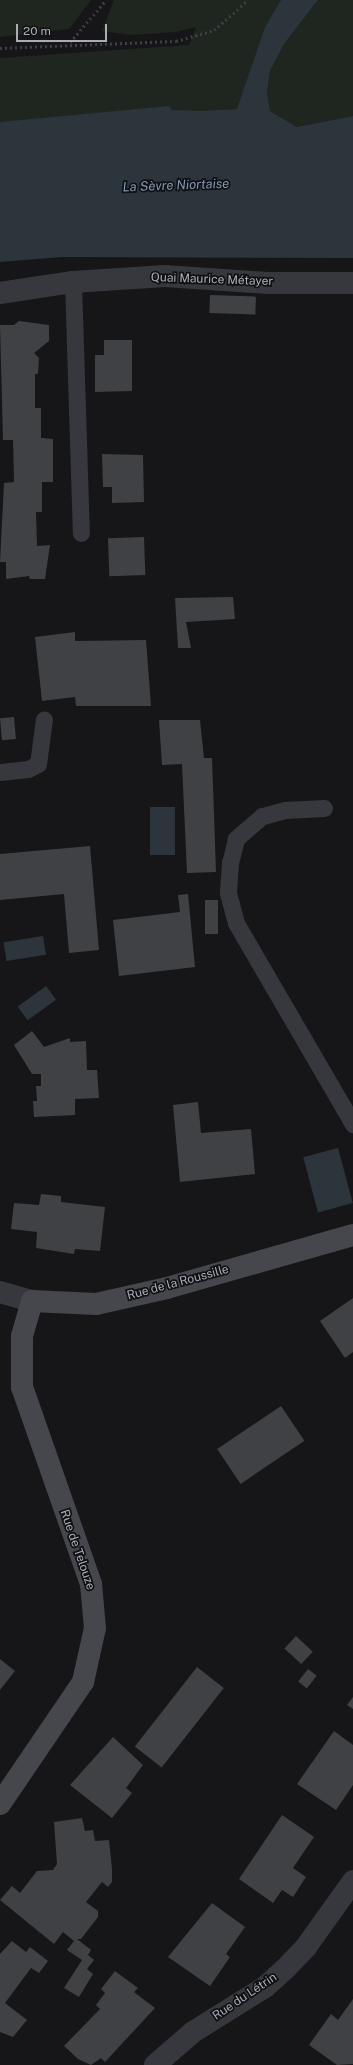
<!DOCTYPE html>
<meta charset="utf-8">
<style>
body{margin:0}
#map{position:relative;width:353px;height:2065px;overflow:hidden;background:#161618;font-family:"Public Sans",sans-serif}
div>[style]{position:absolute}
.green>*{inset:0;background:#1e261f}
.water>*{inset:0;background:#2c353c;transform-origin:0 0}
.building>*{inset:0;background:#404145;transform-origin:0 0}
.path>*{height:2.5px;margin-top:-1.25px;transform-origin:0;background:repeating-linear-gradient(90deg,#3d3f44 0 2px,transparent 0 5px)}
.lane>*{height:17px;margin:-8.5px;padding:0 8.5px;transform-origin:8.5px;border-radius:8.5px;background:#37383d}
.street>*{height:22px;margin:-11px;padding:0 11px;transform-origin:11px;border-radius:11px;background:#37383d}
.secondary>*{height:22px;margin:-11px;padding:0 11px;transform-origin:11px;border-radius:11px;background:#45474d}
span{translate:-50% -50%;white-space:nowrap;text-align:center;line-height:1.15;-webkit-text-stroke:3.5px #111113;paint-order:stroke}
.street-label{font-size:12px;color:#a8adb8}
.water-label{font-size:13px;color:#7f9bb3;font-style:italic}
.scale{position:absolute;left:16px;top:24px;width:91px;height:18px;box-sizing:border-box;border:2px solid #a8adb8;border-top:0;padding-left:5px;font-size:12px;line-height:14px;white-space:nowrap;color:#a8adb8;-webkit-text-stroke:3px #111113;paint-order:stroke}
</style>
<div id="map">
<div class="green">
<i style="clip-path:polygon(0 0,91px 0,69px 29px,0 37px)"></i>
<i style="clip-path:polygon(114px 0,281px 0,265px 27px,238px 109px,0 122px,0 58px,189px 45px,196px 27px,176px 32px,131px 35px,102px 31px)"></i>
<i style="clip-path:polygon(318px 0,353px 0,353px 116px,297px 127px,270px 111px,267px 93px,270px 71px,284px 44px)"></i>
</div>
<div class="water">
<i style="clip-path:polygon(281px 0,318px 0,284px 44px,270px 71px,267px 93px,270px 111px,297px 127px,353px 116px,353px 258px,62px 257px,0 262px,0 122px,169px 106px,172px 110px,200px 111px,237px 109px,265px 27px)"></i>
<i style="left:150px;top:807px;width:25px;height:48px"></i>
<i style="left:43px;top:936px;width:19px;height:40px;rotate:81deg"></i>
<i style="left:46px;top:986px;width:17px;height:35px;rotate:54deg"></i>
<i style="left:338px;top:1148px;width:57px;height:36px;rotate:75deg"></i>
</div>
<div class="building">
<i style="left:210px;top:295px;width:46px;height:18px;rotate:2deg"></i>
<i style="clip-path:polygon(19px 321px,49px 325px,49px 341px,34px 353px,39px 358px,38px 374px,35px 374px,35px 408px,41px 408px,41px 438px,53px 439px,53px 482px,42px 482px,42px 512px,36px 512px,37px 546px,50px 545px,45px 579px,30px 579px,29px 576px,6px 579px,6px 562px,0 562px,4px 483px,14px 482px,13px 440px,3px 440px,0 325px,14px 325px)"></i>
<i style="clip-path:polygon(104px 340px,132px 340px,132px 391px,95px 392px,95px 355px,104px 355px)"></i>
<i style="clip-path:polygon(102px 454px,143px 455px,144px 502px,112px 503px,112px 487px,103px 487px)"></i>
<i style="left:144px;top:537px;width:38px;height:36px;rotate:88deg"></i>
<i style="clip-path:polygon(233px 597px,235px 619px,186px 622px,191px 648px,178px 648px,175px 598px)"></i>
<i style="clip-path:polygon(75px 632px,75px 641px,146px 640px,151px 706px,76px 706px,75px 697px,42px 701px,35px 637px)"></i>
<i style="left:14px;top:717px;width:22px;height:14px;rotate:85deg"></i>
<i style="clip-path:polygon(159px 720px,200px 720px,204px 758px,212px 758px,216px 872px,187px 873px,182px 764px,162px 765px)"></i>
<i style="clip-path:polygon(90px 846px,99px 950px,69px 953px,64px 894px,0 900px,0 854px)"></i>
<i style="clip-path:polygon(188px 894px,195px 967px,119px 976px,113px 920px,180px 912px,178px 895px)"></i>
<i style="left:205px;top:900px;width:13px;height:34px"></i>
<i style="clip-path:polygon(32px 1031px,44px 1047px,70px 1038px,70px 1042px,86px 1041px,87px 1070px,97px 1070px,99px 1098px,75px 1099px,75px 1115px,34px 1117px,33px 1101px,37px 1101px,36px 1086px,41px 1086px,41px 1074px,32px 1074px,14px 1045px)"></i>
<i style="clip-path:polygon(198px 1102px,201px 1133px,251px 1129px,255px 1174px,180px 1182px,173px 1105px)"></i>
<i style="clip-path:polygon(41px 1194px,61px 1196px,61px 1202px,105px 1207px,100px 1251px,75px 1249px,74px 1254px,36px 1248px,37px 1232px,11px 1229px,14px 1203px,39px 1205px)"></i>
<i style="clip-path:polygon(353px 1298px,353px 1352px,345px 1358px,320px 1321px)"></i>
<i style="left:281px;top:1406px;width:42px;height:77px;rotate:56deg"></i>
<i style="left:296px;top:1636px;width:23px;height:17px;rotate:43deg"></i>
<i style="clip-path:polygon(0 1659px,15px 1671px,0 1690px)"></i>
<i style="left:197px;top:1667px;width:34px;height:101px;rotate:38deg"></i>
<i style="left:308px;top:1669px;width:11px;height:16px;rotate:38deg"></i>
<i style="clip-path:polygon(353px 1697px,353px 1709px,347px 1705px)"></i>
<i style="clip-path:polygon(334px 1731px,353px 1745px,353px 1785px,336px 1810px,297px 1784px)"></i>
<i style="clip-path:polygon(113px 1737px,143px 1765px,126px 1788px,132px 1793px,112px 1818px,70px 1785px)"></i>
<i style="clip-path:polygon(282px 1815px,314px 1837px,293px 1868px,306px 1877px,293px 1897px,282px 1890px,273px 1903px,239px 1879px)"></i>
<i style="clip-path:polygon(82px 1818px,85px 1831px,93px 1830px,95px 1841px,109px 1840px,112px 1869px,112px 1882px,108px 1887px,102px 1882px,86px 1902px,98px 1911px,98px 1917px,81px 1939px,77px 1939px,91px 1950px,88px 1955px,94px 1960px,87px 1969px,93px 1974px,79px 1997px,64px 1988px,82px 1960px,67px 1950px,74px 1941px,63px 1932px,54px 1944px,0 1900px,12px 1886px,20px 1893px,37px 1871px,53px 1870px,57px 1864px,54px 1822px)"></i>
<i style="clip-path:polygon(212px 1903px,245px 1927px,226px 1954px,230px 1957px,210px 1986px,168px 1957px)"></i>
<i style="clip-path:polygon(12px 1941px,26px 1952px,30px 1947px,48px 1961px,39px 1973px,31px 1968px,5px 2003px,27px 2020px,13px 2037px,0 2032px,0 1954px)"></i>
<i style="clip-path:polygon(115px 1971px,138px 1988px,134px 1992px,155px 2008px,105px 2062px,101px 2058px,91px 2065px,78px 2059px,64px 2046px,100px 2009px,96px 2005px,105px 1993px,101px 1989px)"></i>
<i style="clip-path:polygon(353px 1999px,353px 2064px,337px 2065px,309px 2045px,331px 2014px,338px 2020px)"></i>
</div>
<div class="path">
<i style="left:70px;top:42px;width:55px;rotate:-49.4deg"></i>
<i style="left:0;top:48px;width:176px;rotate:-2.3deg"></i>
<i style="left:176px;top:41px;width:40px;rotate:-16deg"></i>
<i style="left:214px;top:30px;width:45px;rotate:-41.4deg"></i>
</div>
<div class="lane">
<i style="left:73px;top:282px;width:251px;rotate:88.2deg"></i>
<i style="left:0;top:772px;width:28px;rotate:-6deg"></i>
<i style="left:28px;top:769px;width:11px;rotate:-27deg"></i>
<i style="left:38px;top:764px;width:45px;rotate:-82.4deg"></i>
<i style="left:324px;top:808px;width:39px;rotate:177deg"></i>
<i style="left:285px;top:810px;width:24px;rotate:165deg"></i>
<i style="left:262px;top:816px;width:35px;rotate:139deg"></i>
<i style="left:236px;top:839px;width:25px;rotate:104deg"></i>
<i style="left:230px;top:863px;width:30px;rotate:94deg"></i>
<i style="left:228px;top:893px;width:31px;rotate:75deg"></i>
<i style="left:236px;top:923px;width:233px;rotate:59.8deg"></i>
</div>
<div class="street">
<i style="left:0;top:293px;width:74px;rotate:-8.6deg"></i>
<i style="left:73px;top:282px;width:92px;rotate:-3.7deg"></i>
<i style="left:165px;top:276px;width:103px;rotate:3.9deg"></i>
<i style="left:268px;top:283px;width:85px"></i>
<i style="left:0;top:1292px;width:33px;rotate:16deg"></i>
<i style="left:155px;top:2065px;width:50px;rotate:-41deg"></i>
<i style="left:193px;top:2032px;width:85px;rotate:-32deg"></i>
<i style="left:265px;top:1987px;width:28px;rotate:-42deg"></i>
<i style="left:286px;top:1968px;width:29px;rotate:-46deg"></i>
<i style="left:306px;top:1947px;width:81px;rotate:-54.5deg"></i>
</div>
<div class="secondary">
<i style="left:0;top:1804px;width:148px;rotate:-55.8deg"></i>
<i style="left:83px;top:1682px;width:55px;rotate:-77.5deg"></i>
<i style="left:95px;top:1628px;width:44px;rotate:-95.2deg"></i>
<i style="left:91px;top:1584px;width:209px;rotate:-109.3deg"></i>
<i style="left:22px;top:1387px;width:51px;rotate:-90deg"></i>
<i style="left:22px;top:1336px;width:36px;rotate:-74deg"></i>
<i style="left:32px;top:1301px;width:64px;rotate:2.7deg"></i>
<i style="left:96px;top:1304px;width:73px;rotate:-12.7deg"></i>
<i style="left:167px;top:1288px;width:193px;rotate:-15.9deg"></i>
</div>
<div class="street-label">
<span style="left:212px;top:280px;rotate:2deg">Quai Maurice Métayer</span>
<span style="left:178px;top:1283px;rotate:-15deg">Rue de la Roussille</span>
<span style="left:77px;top:1550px;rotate:71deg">Rue de Telouze</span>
<span style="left:245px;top:1997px;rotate:-34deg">Rue du Létrin</span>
</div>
<div class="water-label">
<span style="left:176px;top:186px;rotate:-2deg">La Sèvre Niortaise</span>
</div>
<div class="scale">20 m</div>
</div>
